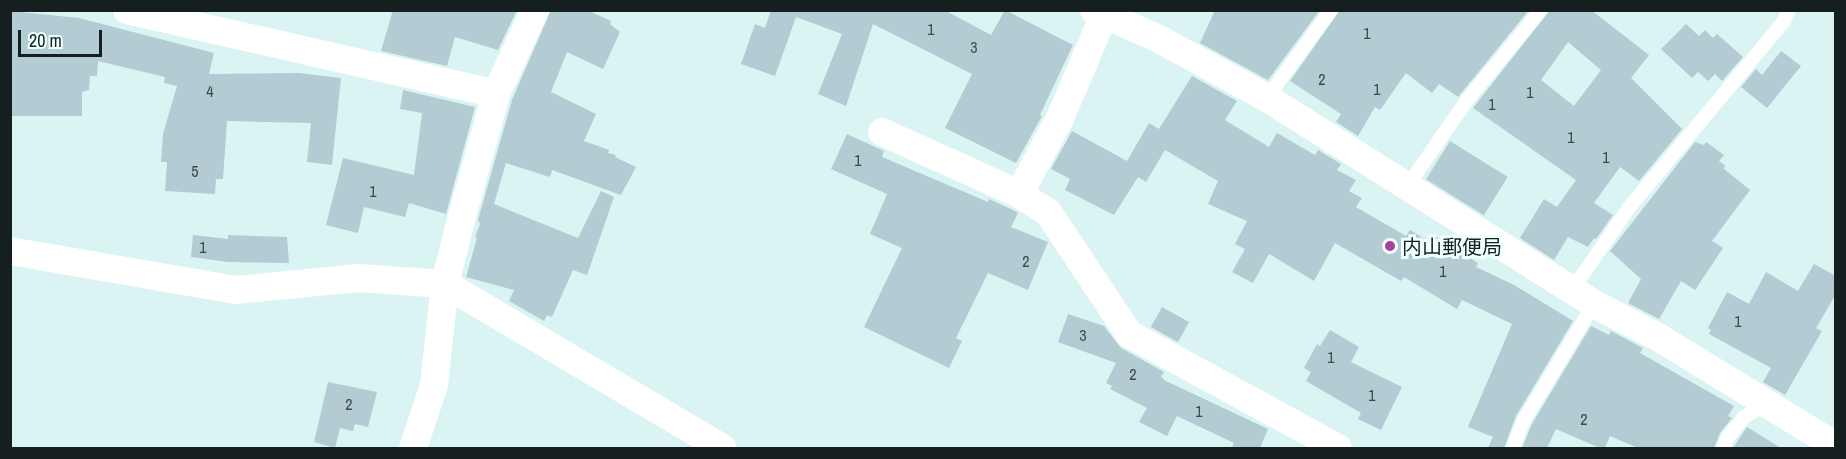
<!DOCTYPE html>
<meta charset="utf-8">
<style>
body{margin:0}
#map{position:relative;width:1846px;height:459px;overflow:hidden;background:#d9f4f3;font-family:"Archivo Narrow","Noto Sans JP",sans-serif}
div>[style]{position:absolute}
.building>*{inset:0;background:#b3cbd3;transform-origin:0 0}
.lane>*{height:14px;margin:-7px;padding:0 7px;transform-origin:7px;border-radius:7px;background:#fff}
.street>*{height:28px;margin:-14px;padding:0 14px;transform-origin:14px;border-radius:14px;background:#fff}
.dots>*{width:16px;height:16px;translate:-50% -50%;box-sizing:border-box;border:3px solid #effffe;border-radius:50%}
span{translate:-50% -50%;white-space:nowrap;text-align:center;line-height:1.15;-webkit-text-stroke:6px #effffe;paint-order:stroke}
.number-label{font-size:16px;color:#3d4a4c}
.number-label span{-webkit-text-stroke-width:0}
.poi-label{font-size:20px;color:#161f1f}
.left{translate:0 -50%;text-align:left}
.frame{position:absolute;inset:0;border:12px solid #161f1f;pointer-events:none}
.scale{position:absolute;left:18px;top:30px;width:84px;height:27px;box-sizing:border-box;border:3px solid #161f1f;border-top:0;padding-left:8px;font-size:18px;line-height:21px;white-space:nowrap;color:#161f1f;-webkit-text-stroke:4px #effffe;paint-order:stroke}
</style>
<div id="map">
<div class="building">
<i style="clip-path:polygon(393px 10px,517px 10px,498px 50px,455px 37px,447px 66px,381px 51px)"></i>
<i style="clip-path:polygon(551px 10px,587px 10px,611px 21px,610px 24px,620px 32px,603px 69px,567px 52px,551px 92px,596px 114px,584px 141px,609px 150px,608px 153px,616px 155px,615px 157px,636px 167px,621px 195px,552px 170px,550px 177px,506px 163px,494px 204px,578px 238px,601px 191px,614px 197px,587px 275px,573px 270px,552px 317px,547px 315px,544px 321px,509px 301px,514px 290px,466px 277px,477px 238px,475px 237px,480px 224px,478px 220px,512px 100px)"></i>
<i style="clip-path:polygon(771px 10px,944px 10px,991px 35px,1005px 10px,1073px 45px,1040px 115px,1042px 116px,1016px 163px,945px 128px,972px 74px,873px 24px,846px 106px,818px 94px,842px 34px,796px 17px,775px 76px,741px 64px,755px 24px,765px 28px)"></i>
<i style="clip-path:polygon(1215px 10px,1320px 10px,1268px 80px,1200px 43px)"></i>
<i style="clip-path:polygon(1340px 10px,1529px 10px,1458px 97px,1439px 84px,1432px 93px,1406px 73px,1380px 110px,1375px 107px,1358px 136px,1336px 122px,1341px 114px,1290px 81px)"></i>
<i style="clip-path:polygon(evenodd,1550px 10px,1591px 10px,1649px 55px,1631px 78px,1682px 129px,1639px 181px,1620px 167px,1594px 203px,1613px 215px,1596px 239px,1594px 238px,1588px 247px,1568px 237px,1554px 260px,1520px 238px,1544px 199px,1557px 207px,1576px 180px,1473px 108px,1550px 10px,1568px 42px,1601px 70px,1574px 106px,1541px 80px,1568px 42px)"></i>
<i style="clip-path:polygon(10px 11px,79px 18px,214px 53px,209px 74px,298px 73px,341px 78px,332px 165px,307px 162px,311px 123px,227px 121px,223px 179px,216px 179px,215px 194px,165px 191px,167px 162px,161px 162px,163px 134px,177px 86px,164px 83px,165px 77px,98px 61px,97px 76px,90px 76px,89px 90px,82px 92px,82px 116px,10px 116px)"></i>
<i style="clip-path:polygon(1686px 24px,1699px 36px,1705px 30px,1713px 38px,1717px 34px,1743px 57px,1722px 81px,1715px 74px,1708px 81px,1698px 72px,1692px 78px,1661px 49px)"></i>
<i style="clip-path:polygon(1781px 51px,1801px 66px,1767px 108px,1741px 87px,1756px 69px,1762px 75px)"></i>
<i style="clip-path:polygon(1192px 76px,1237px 101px,1225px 120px,1269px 147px,1277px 133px,1315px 155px,1318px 150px,1341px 164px,1337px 170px,1356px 180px,1349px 191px,1362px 198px,1356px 207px,1406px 236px,1410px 230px,1430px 242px,1434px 236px,1478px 263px,1476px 267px,1514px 285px,1573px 321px,1516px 416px,1504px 448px,1488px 448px,1493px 437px,1468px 427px,1512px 324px,1462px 300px,1457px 309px,1404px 277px,1401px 281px,1335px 243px,1314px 281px,1269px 254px,1253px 283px,1232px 272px,1245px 249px,1235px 244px,1247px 221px,1208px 204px,1218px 181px,1165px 150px,1146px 182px,1138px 177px,1114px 215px,1065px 190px,1070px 179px,1051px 169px,1072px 131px,1127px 161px,1149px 123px,1159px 129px)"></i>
<i style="clip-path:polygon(403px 90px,475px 107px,446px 214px,409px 203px,405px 217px,364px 207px,358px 233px,326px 225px,343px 158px,414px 175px,422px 113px,400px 109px)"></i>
<i style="clip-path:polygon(847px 134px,884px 151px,882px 157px,988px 202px,989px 199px,1011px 209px,1018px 213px,1011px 227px,1048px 242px,1028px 290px,988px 273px,956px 338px,962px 341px,949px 368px,864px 327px,902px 248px,870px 234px,887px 194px,831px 169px)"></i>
<i style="left:1450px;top:141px;width:68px;height:45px;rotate:32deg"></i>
<i style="clip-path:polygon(1695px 142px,1704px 145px,1706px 142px,1724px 155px,1719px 161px,1726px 166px,1723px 168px,1750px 190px,1712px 241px,1723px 248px,1695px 290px,1681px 281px,1659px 319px,1628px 303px,1641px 279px,1610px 251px)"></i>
<i style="clip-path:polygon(193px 235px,228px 239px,228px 235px,287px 237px,289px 263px,228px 262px,191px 257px)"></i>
<i style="clip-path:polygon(1814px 264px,1836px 276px,1836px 294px,1816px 328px,1822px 331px,1785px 395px,1763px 382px,1771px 368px,1709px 334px,1711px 330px,1708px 328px,1727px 292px,1749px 304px,1766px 272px,1798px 291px)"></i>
<i style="left:1162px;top:307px;width:31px;height:23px;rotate:29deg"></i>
<i style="clip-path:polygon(1068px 314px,1104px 326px,1121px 348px,1164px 372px,1161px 377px,1166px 381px,1268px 429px,1260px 448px,1232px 448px,1234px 443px,1177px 416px,1167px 436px,1139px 422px,1147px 408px,1110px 389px,1112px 386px,1106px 383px,1116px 363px,1058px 342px)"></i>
<i style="clip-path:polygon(1591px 326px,1609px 335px,1611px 331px,1643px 348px,1640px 353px,1734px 406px,1728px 416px,1732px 418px,1720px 433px,1714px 448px,1638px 448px,1610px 436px,1605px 448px,1600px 448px,1556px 429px,1547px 448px,1522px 448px,1532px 424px)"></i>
<i style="clip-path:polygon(1330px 330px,1359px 347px,1351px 362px,1402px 387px,1381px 430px,1358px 419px,1361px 413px,1306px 381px,1311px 372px,1304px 368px,1317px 344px,1320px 346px)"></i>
<i style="clip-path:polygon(328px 382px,377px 392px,368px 427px,355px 424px,353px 431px,340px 428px,335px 448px,314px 442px)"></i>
<i style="clip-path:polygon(1747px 427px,1781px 448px,1733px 448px)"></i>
</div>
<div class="lane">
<i style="left:1267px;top:98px;width:109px;rotate:-54deg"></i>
<i style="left:1408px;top:185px;width:103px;rotate:-55.2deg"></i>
<i style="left:1467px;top:100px;width:117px;rotate:-50.6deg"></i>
<i style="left:1572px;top:290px;width:98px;rotate:-55.3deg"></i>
<i style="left:1628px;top:209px;width:244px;rotate:-50.3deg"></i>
<i style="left:1784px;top:21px;width:12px;rotate:-66deg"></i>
<i style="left:1513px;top:448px;width:30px;rotate:-69deg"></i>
<i style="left:1524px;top:420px;width:135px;rotate:-58.9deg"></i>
<i style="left:1723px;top:448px;width:12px;rotate:-66deg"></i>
<i style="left:1728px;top:437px;width:26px;rotate:-51deg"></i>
<i style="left:1744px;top:417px;width:28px;rotate:-30deg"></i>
</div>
<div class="street">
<i style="left:127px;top:10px;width:378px;rotate:12.8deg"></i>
<i style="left:1094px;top:10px;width:73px;rotate:24.1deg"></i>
<i style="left:1161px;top:40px;width:121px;rotate:28.7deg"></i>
<i style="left:1267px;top:98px;width:386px;rotate:32.2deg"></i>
<i style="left:1594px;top:304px;width:72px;rotate:27.3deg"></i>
<i style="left:1658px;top:337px;width:209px;rotate:31.5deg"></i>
<i style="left:1104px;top:15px;width:112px;rotate:113.1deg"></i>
<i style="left:1060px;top:118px;width:86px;rotate:118.3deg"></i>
<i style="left:1019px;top:194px;width:34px;rotate:32deg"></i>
<i style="left:1048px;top:212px;width:146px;rotate:56.4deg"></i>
<i style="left:1129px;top:334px;width:238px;rotate:28.6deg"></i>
<i style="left:882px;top:132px;width:150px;rotate:24.3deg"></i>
<i style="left:10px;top:251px;width:229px;rotate:9.8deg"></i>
<i style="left:236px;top:290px;width:123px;rotate:-5.6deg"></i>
<i style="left:358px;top:278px;width:87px;rotate:3.9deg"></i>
<i style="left:445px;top:284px;width:322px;rotate:30.6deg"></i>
<i style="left:413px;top:448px;width:66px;rotate:-71.6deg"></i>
<i style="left:434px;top:385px;width:102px;rotate:-83.8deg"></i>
<i style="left:445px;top:284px;width:70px;rotate:-76deg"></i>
<i style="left:462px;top:216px;width:127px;rotate:-74.4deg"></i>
<i style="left:496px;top:94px;width:93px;rotate:-65.1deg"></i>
</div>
<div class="dots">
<i style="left:1390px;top:246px;background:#a93fa0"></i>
</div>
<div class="number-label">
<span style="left:931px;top:29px">1</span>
<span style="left:1367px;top:33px">1</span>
<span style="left:974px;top:47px">3</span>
<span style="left:1322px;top:79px">2</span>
<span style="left:1377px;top:89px">1</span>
<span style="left:210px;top:91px">4</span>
<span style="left:1530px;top:92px">1</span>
<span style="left:1492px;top:104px">1</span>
<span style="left:1571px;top:137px">1</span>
<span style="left:1606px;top:157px">1</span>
<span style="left:858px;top:160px">1</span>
<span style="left:195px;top:171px">5</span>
<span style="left:373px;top:191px">1</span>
<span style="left:203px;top:247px">1</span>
<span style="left:1026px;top:261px">2</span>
<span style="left:1443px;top:271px">1</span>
<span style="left:1738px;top:321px">1</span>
<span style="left:1083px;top:335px">3</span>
<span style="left:1331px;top:357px">1</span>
<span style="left:1133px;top:374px">2</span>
<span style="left:1372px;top:395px">1</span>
<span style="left:349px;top:404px">2</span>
<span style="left:1199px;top:411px">1</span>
<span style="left:1584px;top:419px">2</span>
</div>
<div class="poi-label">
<span class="left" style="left:1402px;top:246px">内山郵便局</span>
</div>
<div class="frame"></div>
<div class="scale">20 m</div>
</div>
